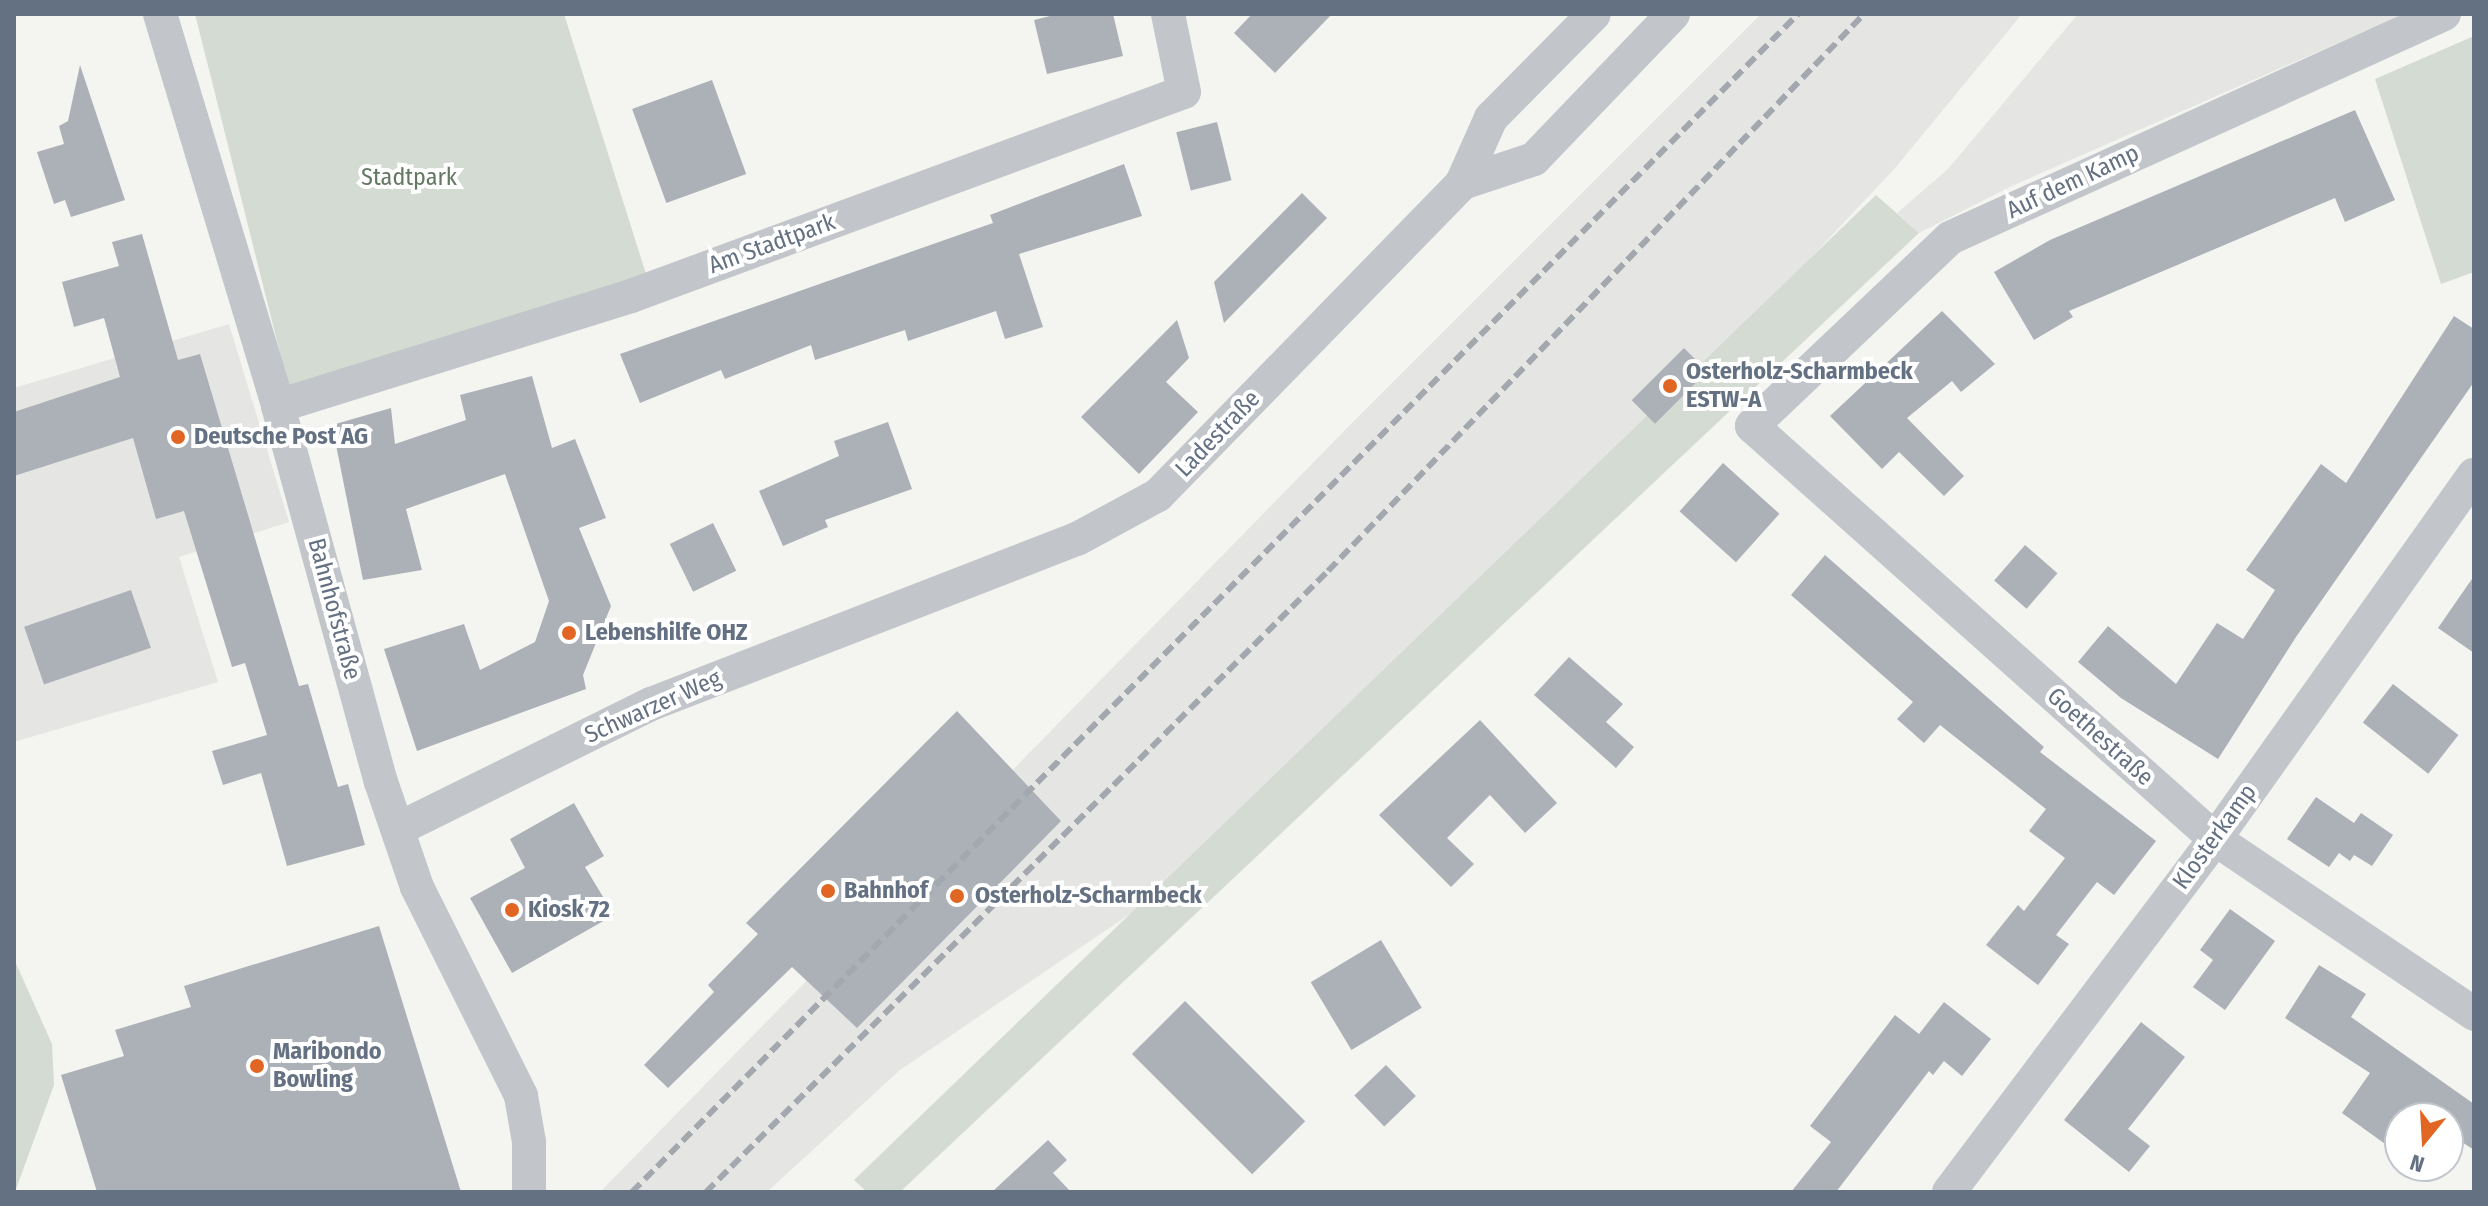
<!DOCTYPE html>
<meta charset="utf-8">
<style>
body{margin:0}
#map{position:relative;width:2488px;height:1206px;overflow:hidden;background:#f4f5f1;font-family:"Fira Sans Condensed",sans-serif}
div>[style]{position:absolute}
.built>*{inset:0;background:#e5e6e4}
.green>*{inset:0;background:#d4dbd2}
.building>*{inset:0;background:#abb1b7;transform-origin:0 0}
.minor>*{height:34px;margin:-17px;padding:0 17px;transform-origin:17px;border-radius:17px;background:#c2c5c9}
.rail>*{height:6px;margin-top:-3px;transform-origin:0;background:repeating-linear-gradient(90deg,#a3a7ae 0 12px,transparent 0 18px)}
.dots>*{width:22px;height:22px;translate:-50% -50%;box-sizing:border-box;border:4px solid #fff;border-radius:50%}
span{translate:-50% -50%;white-space:nowrap;text-align:center;line-height:1.15;-webkit-text-stroke:8px #fff;paint-order:stroke}
.park-label{font-size:24px;color:#647962}
.street-label{font-size:24px;color:#647182}
.poi-label{font-size:24px;color:#647182;font-weight:700}
.left{translate:0 -50%;text-align:left}
.frame{position:absolute;inset:0;border:16px solid #647182;pointer-events:none}
.north{position:absolute;left:2384px;top:1102px;width:80px;height:80px;box-sizing:border-box;background:#fff;border:2px solid #c1c6cd;border-radius:50%;rotate:198deg;font-size:22px;font-weight:700;line-height:32px;text-align:center;color:#647182}
.north::after{content:'';display:block;margin:auto;width:28px;height:36px;background:#e26623;clip-path:polygon(50% 0,100% 100%,50% 72%,0 100%)}
</style>
<div id="map">
<div class="built">
<i style="clip-path:polygon(1761px 14px,2022px 14px,1896px 167px,1627px 454px,1161px 893px,900px 1070px,767px 1192px,600px 1192px,1346px 429px)"></i>
<i style="clip-path:polygon(2078px 14px,2404px 14px,2014px 185px,1919px 233px,1897px 213px,1948px 169px)"></i>
<i style="clip-path:polygon(229px 324px,289px 522px,179px 557px,218px 682px,14px 742px,14px 388px)"></i>
</div>
<div class="green">
<i style="clip-path:polygon(195px 14px,564px 14px,646px 274px,289px 389px)"></i>
<i style="clip-path:polygon(2474px 36px,2474px 272px,2441px 284px,2375px 79px)"></i>
<i style="clip-path:polygon(1876px 195px,1919px 233px,900px 1192px,867px 1192px,854px 1180px)"></i>
<i style="clip-path:polygon(14px 959px,52px 1044px,54px 1085px,15px 1192px)"></i>
</div>
<div class="building">
<i style="clip-path:polygon(1058px 14px,1113px 14px,1123px 56px,1047px 74px,1034px 20px)"></i>
<i style="clip-path:polygon(1252px 14px,1332px 14px,1275px 73px,1234px 33px)"></i>
<i style="clip-path:polygon(80px 65px,125px 200px,71px 217px,65px 200px,54px 204px,37px 152px,64px 144px,59px 126px,68px 121px)"></i>
<i style="left:712px;top:80px;width:100px;height:85px;rotate:70deg"></i>
<i style="clip-path:polygon(2355px 110px,2395px 200px,2345px 222px,2335px 198px,2069px 311px,2073px 317px,2034px 340px,1994px 272px,2050px 240px)"></i>
<i style="left:1217px;top:122px;width:60px;height:42px;rotate:76deg"></i>
<i style="clip-path:polygon(1124px 164px,1142px 216px,1019px 254px,1043px 327px,1005px 339px,996px 311px,908px 341px,905px 330px,815px 360px,811px 345px,725px 379px,721px 370px,640px 403px,620px 354px,993px 223px,990px 215px)"></i>
<i style="clip-path:polygon(1302px 193px,1327px 218px,1224px 323px,1214px 282px)"></i>
<i style="clip-path:polygon(142px 234px,178px 360px,200px 354px,299px 686px,308px 684px,338px 787px,348px 784px,365px 845px,287px 866px,261px 773px,223px 785px,212px 751px,267px 735px,245px 663px,232px 667px,184px 511px,156px 519px,133px 438px,14px 476px,14px 412px,120px 377px,104px 318px,74px 327px,62px 282px,119px 266px,112px 242px)"></i>
<i style="clip-path:polygon(1942px 311px,1995px 364px,1961px 392px,1952px 381px,1907px 418px,1964px 476px,1944px 496px,1899px 452px,1882px 469px,1830px 416px)"></i>
<i style="clip-path:polygon(2454px 316px,2474px 329px,2474px 382px,2296px 637px,2218px 759px,2121px 698px,2078px 662px,2108px 626px,2176px 684px,2217px 623px,2243px 639px,2275px 590px,2246px 570px,2321px 464px,2346px 483px)"></i>
<i style="clip-path:polygon(1177px 320px,1189px 358px,1166px 382px,1198px 412px,1139px 474px,1081px 417px)"></i>
<i style="left:1684px;top:348px;width:33px;height:74px;rotate:45deg"></i>
<i style="clip-path:polygon(532px 376px,552px 448px,575px 439px,606px 518px,579px 528px,611px 606px,583px 675px,586px 689px,417px 751px,384px 649px,464px 624px,480px 670px,535px 642px,549px 601px,505px 474px,406px 509px,422px 570px,363px 580px,332px 425px,391px 408px,395px 444px,466px 420px,460px 395px)"></i>
<i style="clip-path:polygon(888px 422px,912px 489px,825px 520px,828px 527px,783px 546px,759px 491px,839px 456px,834px 441px)"></i>
<i style="left:1723px;top:463px;width:76px;height:65px;rotate:42deg"></i>
<i style="left:713px;top:523px;width:53px;height:48px;rotate:64deg"></i>
<i style="left:2025px;top:545px;width:43px;height:47px;rotate:41deg"></i>
<i style="clip-path:polygon(1825px 555px,2044px 747px,2040px 752px,2156px 841px,2114px 895px,2097px 882px,2056px 935px,2069px 944px,2038px 985px,1986px 945px,2018px 905px,2024px 911px,2065px 858px,2029px 831px,2046px 809px,1940px 725px,1924px 743px,1897px 719px,1913px 702px,1791px 595px)"></i>
<i style="clip-path:polygon(2474px 576px,2474px 653px,2438px 628px)"></i>
<i style="left:131px;top:590px;width:61px;height:113px;rotate:71deg"></i>
<i style="clip-path:polygon(1569px 657px,1623px 704px,1606px 722px,1634px 747px,1616px 768px,1534px 695px)"></i>
<i style="left:2393px;top:684px;width:83px;height:49px;rotate:38deg"></i>
<i style="clip-path:polygon(957px 711px,1061px 821px,857px 1028px,792px 967px,668px 1088px,644px 1065px,714px 992px,708px 985px,758px 934px,746px 923px)"></i>
<i style="clip-path:polygon(1480px 720px,1557px 803px,1525px 833px,1490px 795px,1447px 838px,1474px 864px,1451px 887px,1379px 815px)"></i>
<i style="clip-path:polygon(2316px 797px,2354px 823px,2361px 813px,2393px 835px,2372px 866px,2354px 855px,2350px 861px,2339px 853px,2329px 867px,2287px 839px)"></i>
<i style="clip-path:polygon(574px 803px,604px 856px,585px 867px,614px 915px,512px 973px,470px 898px,525px 868px,510px 839px)"></i>
<i style="clip-path:polygon(2230px 909px,2275px 941px,2225px 1010px,2193px 987px,2213px 960px,2200px 950px)"></i>
<i style="clip-path:polygon(379px 926px,461px 1192px,97px 1192px,61px 1075px,124px 1056px,115px 1030px,191px 1007px,184px 986px)"></i>
<i style="left:1381px;top:940px;width:79px;height:82px;rotate:59deg"></i>
<i style="clip-path:polygon(2319px 965px,2366px 994px,2351px 1017px,2474px 1104px,2474px 1150px,2448px 1133px,2448px 1118px,2400px 1118px,2400px 1144px,2395px 1151px,2342px 1113px,2370px 1073px,2285px 1018px)"></i>
<i style="left:1185px;top:1001px;width:170px;height:75px;rotate:45deg"></i>
<i style="clip-path:polygon(1944px 1002px,1991px 1039px,1962px 1076px,1944px 1061px,1933px 1075px,1929px 1071px,1836px 1192px,1791px 1192px,1831px 1142px,1810px 1126px,1895px 1015px,1919px 1034px)"></i>
<i style="clip-path:polygon(2141px 1022px,2185px 1057px,2128px 1129px,2150px 1146px,2129px 1172px,2064px 1120px)"></i>
<i style="left:1386px;top:1065px;width:43px;height:44px;rotate:46deg"></i>
<i style="clip-path:polygon(1048px 1140px,1067px 1160px,1053px 1173px,1071px 1192px,992px 1192px)"></i>
</div>
<div class="minor">
<i style="left:160px;top:14px;width:409px;rotate:73.2deg"></i>
<i style="left:278px;top:406px;width:390px;rotate:74.7deg"></i>
<i style="left:381px;top:782px;width:111px;rotate:71.1deg"></i>
<i style="left:417px;top:887px;width:233px;rotate:63.5deg"></i>
<i style="left:521px;top:1096px;width:47px;rotate:80.1deg"></i>
<i style="left:529px;top:1142px;width:50px;rotate:90deg"></i>
<i style="left:2444px;top:14px;width:542px;rotate:155.61deg"></i>
<i style="left:1950px;top:238px;width:273px;rotate:136.5deg"></i>
<i style="left:1752px;top:426px;width:620px;rotate:41.73deg"></i>
<i style="left:2215px;top:839px;width:313px;rotate:34deg"></i>
<i style="left:1462px;top:183px;width:76px;rotate:-18.4deg"></i>
<i style="left:1534px;top:159px;width:201px;rotate:-46.2deg"></i>
<i style="left:278px;top:406px;width:370px;rotate:-17.3deg"></i>
<i style="left:631px;top:296px;width:589px;rotate:-20.25deg"></i>
<i style="left:1184px;top:92px;width:80px;rotate:-101.6deg"></i>
<i style="left:398px;top:829px;width:282px;rotate:-26.3deg"></i>
<i style="left:651px;top:704px;width:457px;rotate:-21.2deg"></i>
<i style="left:1077px;top:539px;width:92px;rotate:-28.5deg"></i>
<i style="left:1158px;top:495px;width:436px;rotate:-45.7deg"></i>
<i style="left:1462px;top:183px;width:71px;rotate:-66deg"></i>
<i style="left:1491px;top:118px;width:146px;rotate:-45.3deg"></i>
<i style="left:1949px;top:1192px;width:442px;rotate:-53deg"></i>
<i style="left:2215px;top:839px;width:447px;rotate:-54.6deg"></i>
</div>
<div class="rail">
<i style="left:632px;top:1192px;width:1657px;rotate:-45.29deg"></i>
<i style="left:706px;top:1192px;width:879px;rotate:-44.95deg"></i>
<i style="left:1328px;top:571px;width:773px;rotate:-46.1deg"></i>
</div>
<div class="dots">
<i style="left:1670px;top:386px;background:#e26623"></i>
<i style="left:178px;top:437px;background:#e26623"></i>
<i style="left:569px;top:633px;background:#e26623"></i>
<i style="left:828px;top:891px;background:#e26623"></i>
<i style="left:957px;top:896px;background:#e26623"></i>
<i style="left:512px;top:910px;background:#e26623"></i>
<i style="left:257px;top:1066px;background:#e26623"></i>
</div>
<div class="park-label">
<span style="left:409px;top:178px">Stadtpark</span>
</div>
<div class="street-label">
<span style="left:2073px;top:182px;rotate:-25deg">Auf dem Kamp</span>
<span style="left:772px;top:244px;rotate:-20deg">Am Stadtpark</span>
<span style="left:1218px;top:434px;rotate:-46deg">Ladestraße</span>
<span style="left:334px;top:609px;rotate:75deg">Bahnhofstraße</span>
<span style="left:653px;top:707px;rotate:-24deg">Schwarzer Weg</span>
<span style="left:2100px;top:737px;rotate:42deg">Goethestraße</span>
<span style="left:2215px;top:837px;rotate:-54deg">Klosterkamp</span>
</div>
<div class="poi-label">
<span class="left" style="left:1686px;top:386px">Osterholz-Scharmbeck<br>ESTW-A</span>
<span class="left" style="left:194px;top:437px">Deutsche Post AG</span>
<span class="left" style="left:585px;top:633px">Lebenshilfe OHZ</span>
<span class="left" style="left:844px;top:891px">Bahnhof</span>
<span class="left" style="left:975px;top:896px">Osterholz-Scharmbeck</span>
<span class="left" style="left:528px;top:910px">Kiosk 72</span>
<span class="left" style="left:273px;top:1066px">Maribondo<br>Bowling</span>
</div>
<div class="frame"></div>
<div class="north">N</div>
</div>
